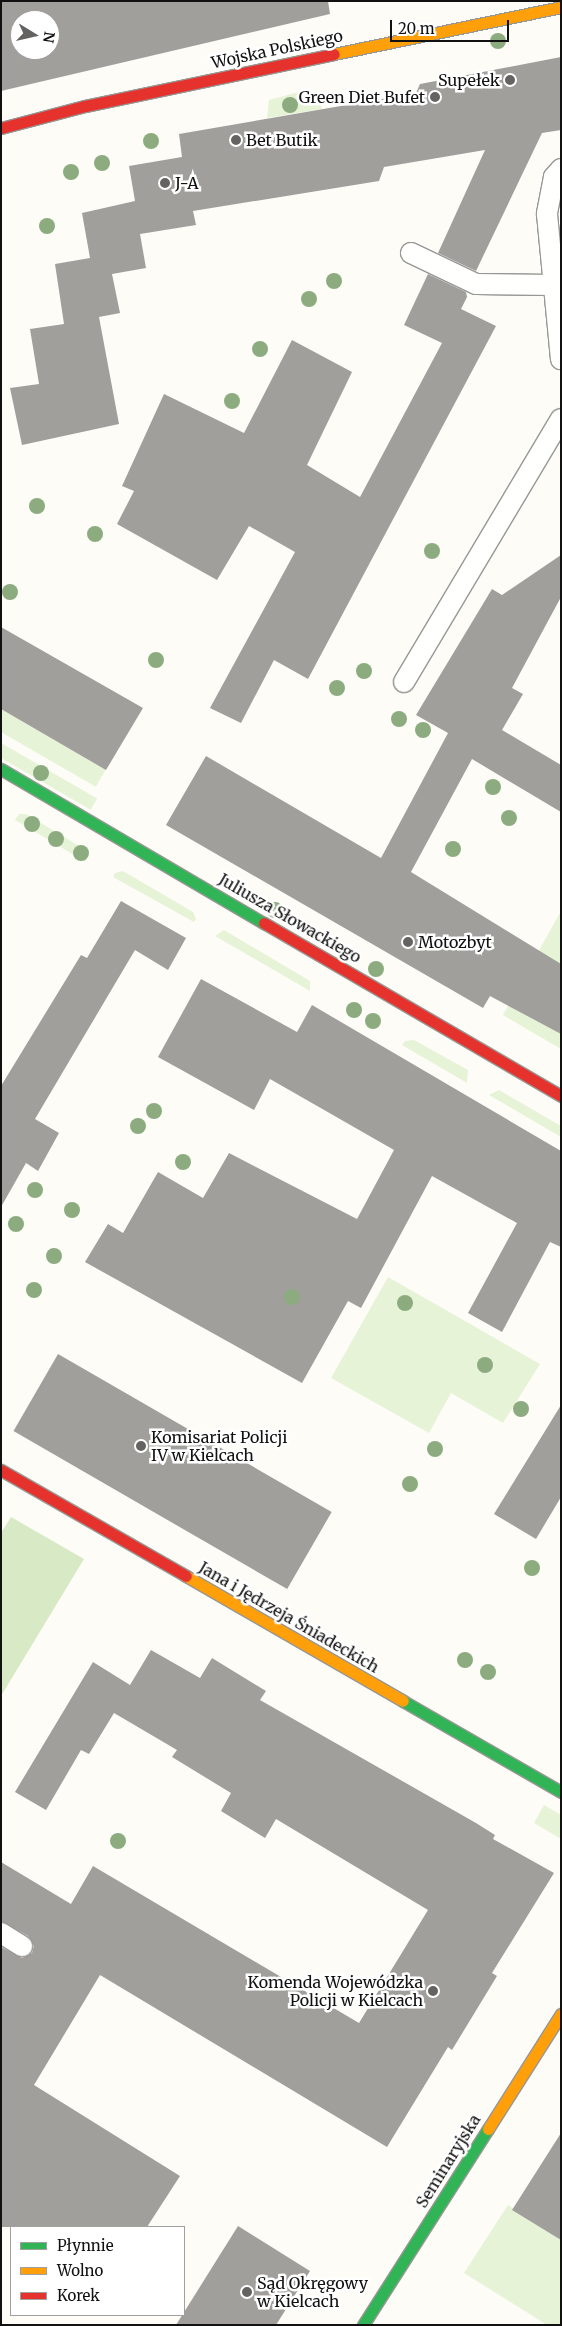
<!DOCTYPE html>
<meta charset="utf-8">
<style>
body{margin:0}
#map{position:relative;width:562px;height:2326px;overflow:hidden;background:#fdfcf7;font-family:Merriweather,serif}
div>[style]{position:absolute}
.green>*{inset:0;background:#e7f3d7;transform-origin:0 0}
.forest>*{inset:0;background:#d8eac5}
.building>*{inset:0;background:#a19f9c;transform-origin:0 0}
.roads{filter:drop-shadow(1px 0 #979795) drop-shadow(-1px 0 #979795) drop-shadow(0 1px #979795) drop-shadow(0 -1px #979795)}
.lane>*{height:20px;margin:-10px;padding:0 10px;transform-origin:10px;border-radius:10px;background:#fffffe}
.fast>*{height:11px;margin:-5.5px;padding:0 5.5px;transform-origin:5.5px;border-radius:5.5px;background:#30b455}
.slow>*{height:11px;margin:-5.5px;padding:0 5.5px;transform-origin:5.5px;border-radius:5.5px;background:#ff9f0a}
.jam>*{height:11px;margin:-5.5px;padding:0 5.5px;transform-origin:5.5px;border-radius:5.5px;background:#e5322d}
.trees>*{width:16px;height:16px;margin:-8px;border-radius:50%;background:#8cac80}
.dots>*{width:14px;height:14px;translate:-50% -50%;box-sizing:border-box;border:2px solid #fff;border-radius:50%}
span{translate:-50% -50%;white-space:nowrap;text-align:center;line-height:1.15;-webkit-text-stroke:5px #fff;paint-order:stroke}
.street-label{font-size:16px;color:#111}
.poi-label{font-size:16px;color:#111}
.right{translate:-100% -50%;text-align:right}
.left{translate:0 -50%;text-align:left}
.frame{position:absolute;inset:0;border:2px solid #111;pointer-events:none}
.legend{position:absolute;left:10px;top:2226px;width:175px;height:90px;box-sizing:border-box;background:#fff;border:1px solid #a0a0a0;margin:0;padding:6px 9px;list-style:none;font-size:15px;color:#111}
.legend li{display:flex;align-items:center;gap:10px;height:25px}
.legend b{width:25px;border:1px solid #a0a0a0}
.north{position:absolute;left:10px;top:10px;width:50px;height:50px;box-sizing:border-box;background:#fff;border:1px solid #a0a0a0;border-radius:50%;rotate:99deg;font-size:14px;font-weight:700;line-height:20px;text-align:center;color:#111}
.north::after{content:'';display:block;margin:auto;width:18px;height:22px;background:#646362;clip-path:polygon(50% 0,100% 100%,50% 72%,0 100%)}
.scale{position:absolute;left:390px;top:20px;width:119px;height:22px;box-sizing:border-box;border:2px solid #111;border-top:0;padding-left:6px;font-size:15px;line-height:18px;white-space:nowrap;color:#111;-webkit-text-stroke:4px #fff;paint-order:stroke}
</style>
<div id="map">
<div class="green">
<i style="clip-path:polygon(306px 90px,317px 94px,322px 109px,267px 118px,269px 100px)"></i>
<i style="left:1px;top:709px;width:121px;height:20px;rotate:30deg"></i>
<i style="left:1px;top:743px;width:111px;height:13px;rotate:30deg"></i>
<i style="clip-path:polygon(19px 814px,26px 814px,86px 850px,86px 862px,15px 820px)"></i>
<i style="clip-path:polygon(123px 871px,193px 912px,196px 919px,194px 922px,113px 877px,115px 873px)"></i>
<i style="clip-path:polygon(561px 911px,561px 1049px,503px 1015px)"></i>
<i style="clip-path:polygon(224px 930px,310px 981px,310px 991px,215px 936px)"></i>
<i style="clip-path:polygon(414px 1040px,468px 1070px,467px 1083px,402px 1045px,405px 1041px)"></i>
<i style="clip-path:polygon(499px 1090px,561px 1126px,561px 1137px,489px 1095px)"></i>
<i style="clip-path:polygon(388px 1277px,540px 1364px,503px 1423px,451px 1393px,429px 1433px,331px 1378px)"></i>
<i style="clip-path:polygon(544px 1805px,561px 1815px,561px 1839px,534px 1823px)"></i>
<i style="clip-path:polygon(508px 2205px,561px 2240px,561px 2325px,547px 2325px,464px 2273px)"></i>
</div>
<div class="forest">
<i style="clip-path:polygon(11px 1517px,84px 1559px,1px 1696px,1px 1533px)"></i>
</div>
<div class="building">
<i style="clip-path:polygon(evenodd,1px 1px,328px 1px,330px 14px,1px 91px,1px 1px,20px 20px,50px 20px,50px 50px,20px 50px,20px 20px)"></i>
<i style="clip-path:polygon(561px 57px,561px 130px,542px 133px,476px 271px,438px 253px,485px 150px,384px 167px,379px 181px,193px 211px,196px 225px,140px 234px,146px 268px,112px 274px,120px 313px,99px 317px,119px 424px,22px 445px,10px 388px,39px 384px,30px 329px,64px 324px,55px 264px,90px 258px,82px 213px,135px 201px,129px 166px,182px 157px,179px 134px,416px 93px,420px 84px)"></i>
<i style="clip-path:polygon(428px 274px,466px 292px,467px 297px,461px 309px,496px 326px,308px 679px,274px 660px,241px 723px,210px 708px,295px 552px,249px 526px,217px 580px,117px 524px,134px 491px,122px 486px,164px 394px,244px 433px,292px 340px,352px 372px,307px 465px,360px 497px,442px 343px,404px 325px)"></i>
<i style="clip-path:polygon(561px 555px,561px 597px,512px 688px,523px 694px,502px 730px,561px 765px,561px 812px,472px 759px,411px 872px,561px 964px,561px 1034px,490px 996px,483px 1008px,166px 825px,206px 756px,381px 858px,448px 733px,416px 715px,492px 589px,502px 595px)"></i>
<i style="clip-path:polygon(1px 627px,143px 708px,106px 770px,1px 709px)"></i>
<i style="clip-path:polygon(121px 901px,186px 938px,168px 970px,135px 950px,35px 1119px,59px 1133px,38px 1171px,26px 1163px,1px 1207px,1px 1086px,81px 955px,87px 958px)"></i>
<i style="clip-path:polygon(201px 979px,297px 1032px,312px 1005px,561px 1151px,561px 1247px,550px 1242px,502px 1332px,468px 1313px,517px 1223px,432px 1176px,361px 1308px,348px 1301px,302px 1383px,85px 1262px,108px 1224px,123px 1233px,158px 1172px,203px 1198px,229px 1153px,357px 1219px,394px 1150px,270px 1079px,254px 1110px,158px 1057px)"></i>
<i style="left:58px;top:1354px;width:316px;height:89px;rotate:30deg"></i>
<i style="clip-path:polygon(561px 1405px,561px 1497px,536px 1539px,494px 1514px)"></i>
<i style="clip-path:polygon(151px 1650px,200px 1678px,212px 1658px,266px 1691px,260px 1700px,476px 1823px,495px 1835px,493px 1839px,554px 1873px,492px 1973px,497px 1976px,452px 2050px,448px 2047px,387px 2147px,100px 1975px,34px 2085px,180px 2176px,147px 2227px,1px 2227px,1px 1947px,22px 1958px,32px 1953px,34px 1946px,28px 1936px,1px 1921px,1px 1862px,71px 1904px,93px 1866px,359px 2023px,428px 1910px,276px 1819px,265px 1838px,221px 1811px,231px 1793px,172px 1757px,177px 1750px,114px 1713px,89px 1754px,81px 1750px,46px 1810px,15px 1792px,93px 1662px,130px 1685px)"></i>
<i style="clip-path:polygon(561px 2133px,561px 2240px,512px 2210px)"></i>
<i style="clip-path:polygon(238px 2226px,310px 2271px,276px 2325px,176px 2325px)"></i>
</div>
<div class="roads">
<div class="lane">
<i style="left:561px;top:169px;width:11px;rotate:131deg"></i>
<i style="left:554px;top:177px;width:38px;rotate:101deg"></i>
<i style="left:547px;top:214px;width:146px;rotate:84.5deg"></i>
<i style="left:411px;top:253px;width:72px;rotate:25.5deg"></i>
<i style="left:476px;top:284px;width:77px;rotate:0.7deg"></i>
<i style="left:404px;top:682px;width:306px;rotate:-59.2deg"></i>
<i style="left:1px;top:1933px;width:25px;rotate:32deg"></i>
</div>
<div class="fast">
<i style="left:1px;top:769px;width:305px;rotate:30.4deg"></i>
<i style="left:403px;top:1701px;width:182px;rotate:29.9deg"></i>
<i style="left:363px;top:2325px;width:232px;rotate:-57.5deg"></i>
</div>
<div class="slow">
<i style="left:334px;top:54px;width:232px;rotate:-11.7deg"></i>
<i style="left:186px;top:1576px;width:250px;rotate:29.9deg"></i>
<i style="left:488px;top:2129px;width:136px;rotate:-57.6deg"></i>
</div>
<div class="jam">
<i style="left:1px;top:128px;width:87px;rotate:-14.7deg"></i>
<i style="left:85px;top:106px;width:254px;rotate:-11.8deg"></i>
<i style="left:264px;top:923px;width:344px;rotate:30.2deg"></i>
<i style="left:1px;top:1470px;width:213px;rotate:29.8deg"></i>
</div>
</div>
<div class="trees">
<i style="left:498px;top:41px"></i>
<i style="left:290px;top:105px"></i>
<i style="left:151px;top:141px"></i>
<i style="left:102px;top:163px"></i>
<i style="left:71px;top:172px"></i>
<i style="left:47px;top:226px"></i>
<i style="left:334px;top:281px"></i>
<i style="left:309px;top:299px"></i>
<i style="left:260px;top:349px"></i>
<i style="left:232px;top:401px"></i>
<i style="left:37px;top:506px"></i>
<i style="left:95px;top:534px"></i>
<i style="left:432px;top:551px"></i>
<i style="left:10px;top:592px"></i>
<i style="left:156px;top:660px"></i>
<i style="left:364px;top:671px"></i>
<i style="left:337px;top:688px"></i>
<i style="left:399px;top:719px"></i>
<i style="left:423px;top:730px"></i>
<i style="left:41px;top:773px"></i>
<i style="left:493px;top:787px"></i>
<i style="left:509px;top:818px"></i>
<i style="left:32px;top:824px"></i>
<i style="left:56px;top:839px"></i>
<i style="left:453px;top:849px"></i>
<i style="left:81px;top:853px"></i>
<i style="left:275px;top:910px"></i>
<i style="left:376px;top:969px"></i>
<i style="left:354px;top:1010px"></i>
<i style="left:373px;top:1021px"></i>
<i style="left:154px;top:1111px"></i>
<i style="left:138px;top:1126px"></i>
<i style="left:183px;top:1162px"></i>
<i style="left:35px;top:1190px"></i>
<i style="left:72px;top:1210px"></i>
<i style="left:16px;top:1224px"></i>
<i style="left:54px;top:1256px"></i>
<i style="left:34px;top:1290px"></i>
<i style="left:292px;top:1297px"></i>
<i style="left:405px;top:1303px"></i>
<i style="left:485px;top:1365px"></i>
<i style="left:521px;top:1409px"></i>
<i style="left:435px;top:1449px"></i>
<i style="left:410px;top:1484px"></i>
<i style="left:532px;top:1568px"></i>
<i style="left:465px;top:1660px"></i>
<i style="left:488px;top:1672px"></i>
<i style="left:118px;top:1841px"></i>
</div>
<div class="dots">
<i style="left:510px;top:80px;background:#646362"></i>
<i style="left:435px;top:97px;background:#646362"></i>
<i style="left:236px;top:140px;background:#646362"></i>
<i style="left:165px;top:183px;background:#646362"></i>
<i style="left:408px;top:942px;background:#646362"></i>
<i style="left:141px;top:1446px;background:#646362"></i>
<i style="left:433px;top:1991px;background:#646362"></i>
<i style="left:247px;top:2292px;background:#646362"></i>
</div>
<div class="street-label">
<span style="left:277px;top:49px;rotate:-12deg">Wojska Polskiego</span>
<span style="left:290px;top:918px;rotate:30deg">Juliusza Słowackiego</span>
<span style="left:289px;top:1617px;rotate:30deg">Jana i Jędrzeja Śniadeckich</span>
<span style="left:448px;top:2161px;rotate:-58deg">Seminaryjska</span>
</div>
<div class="poi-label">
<span class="right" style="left:500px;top:80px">Supełek</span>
<span class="right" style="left:425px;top:97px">Green Diet Bufet</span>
<span class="left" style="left:246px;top:140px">Bet Butik</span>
<span class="left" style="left:175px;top:183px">J-A</span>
<span class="left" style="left:418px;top:942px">Motozbyt</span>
<span class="left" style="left:151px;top:1446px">Komisariat Policji<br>IV w Kielcach</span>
<span class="right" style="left:423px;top:1991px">Komenda Wojewódzka<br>Policji w Kielcach</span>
<span class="left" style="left:257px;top:2292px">Sąd Okręgowy<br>w Kielcach</span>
</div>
<div class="frame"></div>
<ul class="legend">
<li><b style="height:6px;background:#30b455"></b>Płynnie</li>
<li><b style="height:6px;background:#ff9f0a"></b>Wolno</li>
<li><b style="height:6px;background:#e5322d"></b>Korek</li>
</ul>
<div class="north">N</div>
<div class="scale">20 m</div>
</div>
